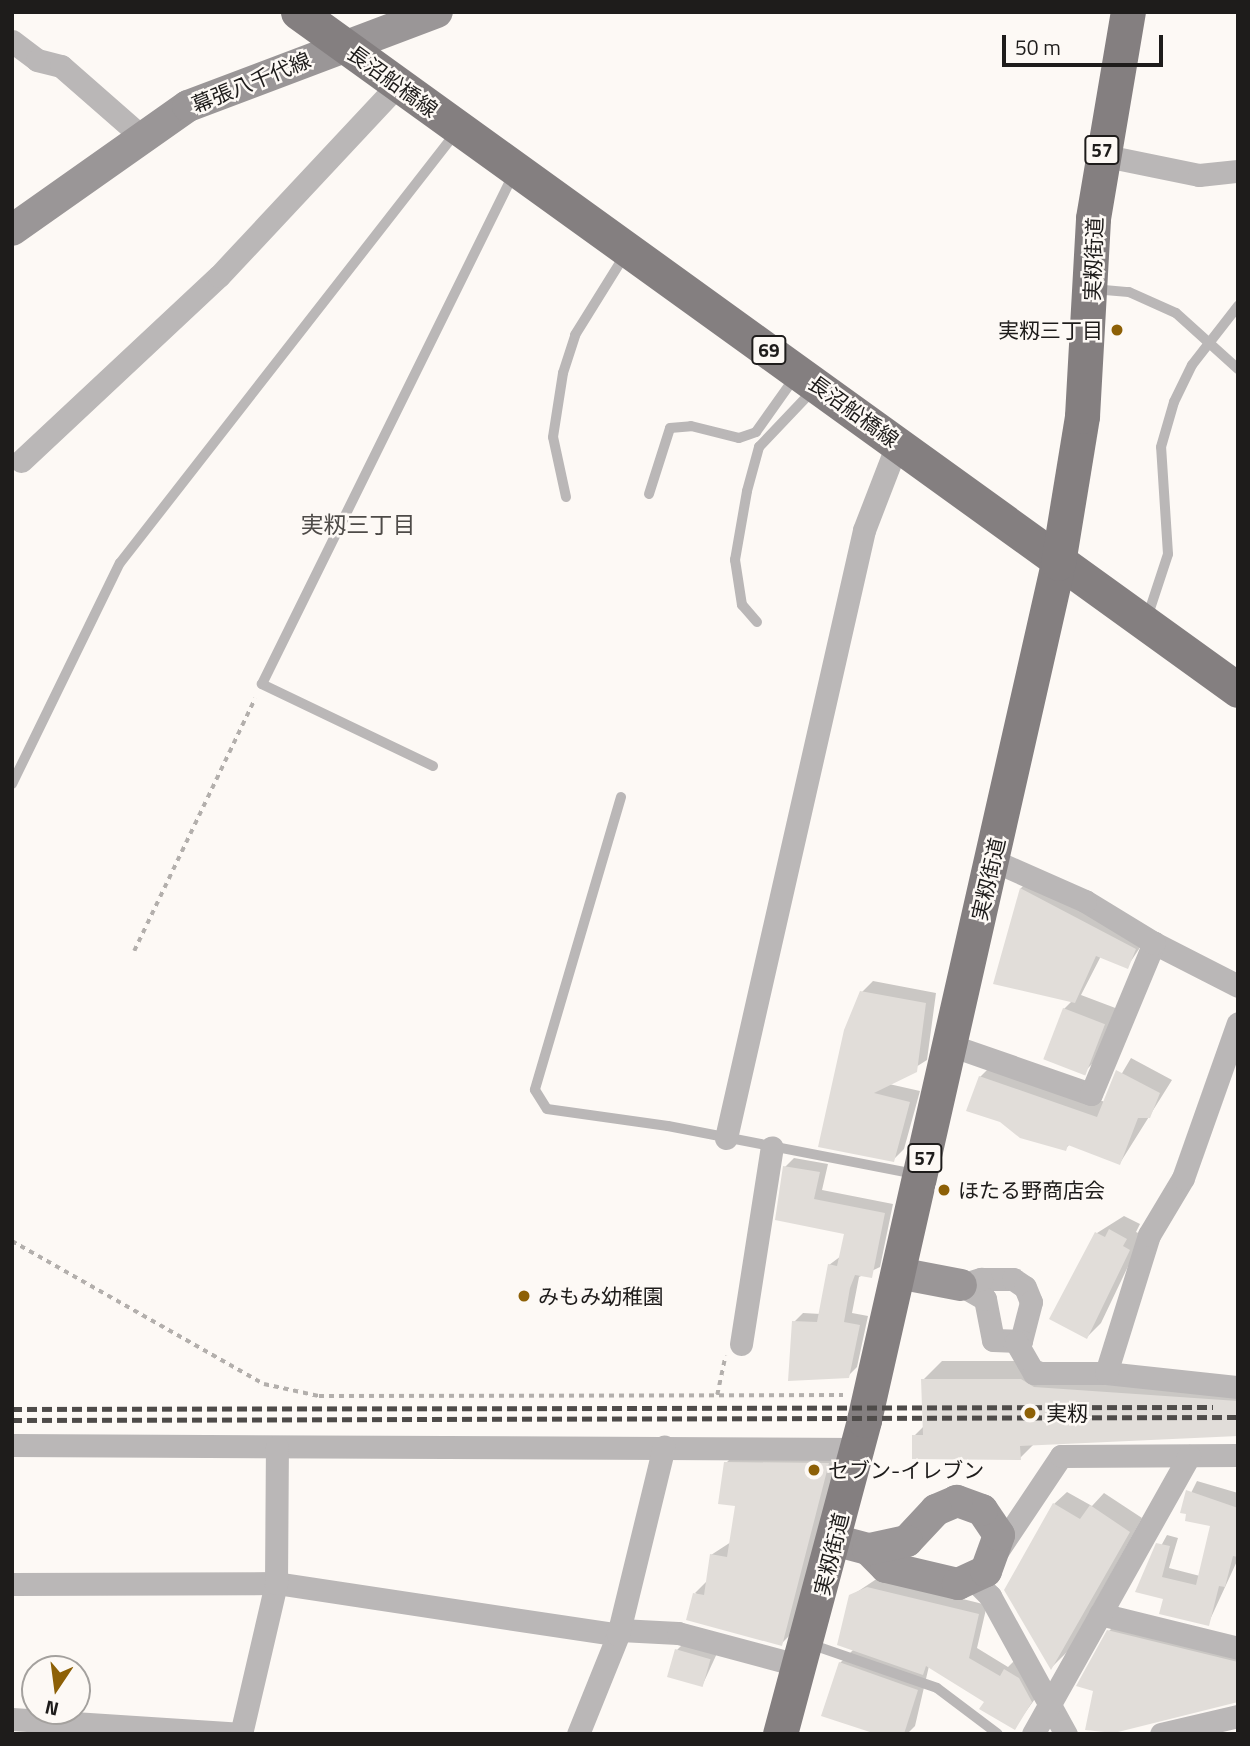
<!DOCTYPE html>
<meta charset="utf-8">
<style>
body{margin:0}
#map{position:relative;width:1250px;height:1746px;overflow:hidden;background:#fdf9f5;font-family:"Titillium Web","Noto Sans JP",sans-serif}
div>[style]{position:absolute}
.shadow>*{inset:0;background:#0003}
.building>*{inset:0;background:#e1ddd9;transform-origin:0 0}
.path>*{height:3.5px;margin-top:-1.75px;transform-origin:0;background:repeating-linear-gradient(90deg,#b3afac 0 5px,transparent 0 10px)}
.lane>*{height:10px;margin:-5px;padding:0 5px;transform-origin:5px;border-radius:5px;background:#bab7b7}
.street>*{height:23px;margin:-11.5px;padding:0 11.5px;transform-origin:11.5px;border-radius:11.5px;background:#bab7b7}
.secondary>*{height:32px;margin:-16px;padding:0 16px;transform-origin:16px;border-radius:16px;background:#9a9697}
.primary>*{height:35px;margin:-17.5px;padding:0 17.5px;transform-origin:17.5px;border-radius:17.5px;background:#847f80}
.rail>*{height:5px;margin-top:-2.5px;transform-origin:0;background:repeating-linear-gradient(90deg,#4e4b49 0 10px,transparent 0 15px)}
.dots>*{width:19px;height:19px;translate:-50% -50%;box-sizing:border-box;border:4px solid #fdf9f5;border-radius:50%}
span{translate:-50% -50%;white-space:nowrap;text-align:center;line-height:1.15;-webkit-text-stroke:5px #fdf9f5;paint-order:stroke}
.shield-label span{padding:2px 5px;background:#fdf9f5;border:2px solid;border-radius:5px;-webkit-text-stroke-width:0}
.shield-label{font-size:19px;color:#1e1c1b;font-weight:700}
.street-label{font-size:21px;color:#1e1c1b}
.poi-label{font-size:21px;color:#1e1c1b}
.right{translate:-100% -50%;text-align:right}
.left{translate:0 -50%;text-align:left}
.neighbourhood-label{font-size:23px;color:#4e4b48}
.frame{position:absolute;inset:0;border:14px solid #1e1c1b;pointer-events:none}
.north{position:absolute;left:21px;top:1655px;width:70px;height:70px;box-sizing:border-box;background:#fdf9f5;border:2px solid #a4a19e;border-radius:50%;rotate:193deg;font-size:19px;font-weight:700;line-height:28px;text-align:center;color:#1e1c1b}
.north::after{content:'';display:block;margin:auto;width:24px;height:32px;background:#8d6006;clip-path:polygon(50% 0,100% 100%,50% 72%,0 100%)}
.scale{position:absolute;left:1002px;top:35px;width:161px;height:32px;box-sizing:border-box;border:4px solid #1e1c1b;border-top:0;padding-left:9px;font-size:21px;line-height:24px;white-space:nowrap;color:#1e1c1b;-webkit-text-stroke:5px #fdf9f5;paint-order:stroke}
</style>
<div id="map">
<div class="shadow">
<i style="clip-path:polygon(1033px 877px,1147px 937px,1127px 967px,1101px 956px,1081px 995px,1118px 1009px,1098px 1058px,1083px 1073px,1064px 1009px,1072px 1001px,995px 983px,1021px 888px)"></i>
<i style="clip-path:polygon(873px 981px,936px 993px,927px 1060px,889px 1084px,920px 1091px,904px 1149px,893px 1160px,820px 1146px,862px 992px)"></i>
<i style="clip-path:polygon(1131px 1058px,1172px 1080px,1120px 1163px,1070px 1144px,1065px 1149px,980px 1077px,994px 1063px,1105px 1102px)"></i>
<i style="clip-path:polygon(794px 1158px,828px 1164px,822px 1190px,893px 1204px,880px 1267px,859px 1277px,852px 1313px,868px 1316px,857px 1367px,848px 1376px,794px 1322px,803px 1313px,821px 1314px,829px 1265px,841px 1256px,846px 1233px,777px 1219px,785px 1167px)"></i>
<i style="clip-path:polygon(1124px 1216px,1140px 1224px,1136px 1232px,1143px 1235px,1101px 1323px,1087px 1337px,1097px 1233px)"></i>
<i style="clip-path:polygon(942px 1361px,1041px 1361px,1054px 1368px,1238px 1381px,1238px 1435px,1035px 1443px,1020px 1458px,914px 1436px,925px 1425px,923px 1380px)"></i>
<i style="clip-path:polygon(740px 1449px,841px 1450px,795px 1630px,781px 1644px,695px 1593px,707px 1581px,711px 1555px,731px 1542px,737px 1505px,726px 1463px)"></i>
<i style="clip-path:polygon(1197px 1481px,1238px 1493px,1238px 1559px,1208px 1624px,1165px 1597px,1137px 1590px,1167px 1535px,1178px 1538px,1169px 1568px,1200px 1576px,1212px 1525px,1182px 1511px)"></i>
<i style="clip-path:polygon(1067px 1492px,1092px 1506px,1104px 1493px,1142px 1518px,1068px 1651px,1051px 1668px,1054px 1504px)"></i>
<i style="clip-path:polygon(878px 1578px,987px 1605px,977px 1648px,1008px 1667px,1014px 1661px,1040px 1692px,1014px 1728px,986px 1701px,929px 1666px,915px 1726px,907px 1734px,881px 1734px,840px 1663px,854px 1649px,851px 1596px)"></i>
<i style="clip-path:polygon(1120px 1620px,1238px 1649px,1238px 1701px,1109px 1631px)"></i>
<i style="clip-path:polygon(686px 1641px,719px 1649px,702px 1686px,677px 1650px)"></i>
</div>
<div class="building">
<i style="clip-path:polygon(1020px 888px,1136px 949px,1128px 969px,1096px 956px,1075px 1003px,993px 984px)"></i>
<i style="clip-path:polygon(860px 991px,926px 1003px,917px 1072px,874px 1093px,910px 1102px,894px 1162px,818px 1147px,844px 1030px)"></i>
<i style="left:1063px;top:1008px;width:45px;height:55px;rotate:21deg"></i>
<i style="clip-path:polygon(1116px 1070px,1160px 1093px,1150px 1118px,1138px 1118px,1120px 1165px,1068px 1145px,1066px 1151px,1020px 1138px,1000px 1122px,966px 1111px,979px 1076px,1097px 1117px)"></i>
<i style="clip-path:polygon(783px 1166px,820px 1172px,814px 1199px,885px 1213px,872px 1278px,855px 1275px,850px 1288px,844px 1322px,860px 1325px,849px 1378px,788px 1381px,792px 1321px,817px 1322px,828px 1264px,837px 1266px,844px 1234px,775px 1220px)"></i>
<i style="clip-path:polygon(1109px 1229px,1127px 1239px,1123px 1246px,1130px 1250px,1087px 1339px,1049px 1319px,1095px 1232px,1105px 1237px)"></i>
<i style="clip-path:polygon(921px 1379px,1021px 1379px,1034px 1387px,1238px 1401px,1238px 1436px,1020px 1446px,1021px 1460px,912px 1459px,912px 1435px,923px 1435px)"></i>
<i style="clip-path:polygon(724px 1462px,829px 1463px,782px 1646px,686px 1620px,693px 1593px,704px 1595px,710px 1554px,727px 1557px,735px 1506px,718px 1504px)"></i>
<i style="clip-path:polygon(1186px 1490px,1238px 1508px,1238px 1557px,1233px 1556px,1225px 1587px,1219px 1586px,1209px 1626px,1159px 1614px,1163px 1599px,1135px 1592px,1156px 1543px,1170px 1546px,1162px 1577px,1196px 1585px,1210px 1526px,1185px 1521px,1186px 1514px,1180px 1513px)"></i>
<i style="clip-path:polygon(1053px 1503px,1080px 1519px,1090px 1505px,1130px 1532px,1051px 1670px,1004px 1590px)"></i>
<i style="clip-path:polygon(867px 1587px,979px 1614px,969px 1658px,1000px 1676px,1004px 1669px,1019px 1678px,1032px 1702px,1015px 1730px,979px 1709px,984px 1702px,926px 1666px,923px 1675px,837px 1645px,849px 1595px)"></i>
<i style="clip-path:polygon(1107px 1630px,1238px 1662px,1238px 1702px,1114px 1733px,1085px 1730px,1093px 1691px,1076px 1686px)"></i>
<i style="left:675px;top:1649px;width:37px;height:29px;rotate:16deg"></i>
<i style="clip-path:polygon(839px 1662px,918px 1690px,904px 1734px,876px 1734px,821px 1716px)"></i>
</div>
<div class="path">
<i style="left:134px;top:951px;width:280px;rotate:-64.4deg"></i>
<i style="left:12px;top:1241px;width:290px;rotate:29.6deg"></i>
<i style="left:264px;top:1384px;width:56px;rotate:12.3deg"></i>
<i style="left:319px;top:1396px;width:524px;rotate:-0.11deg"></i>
<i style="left:717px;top:1395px;width:40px;rotate:-78deg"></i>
</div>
<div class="lane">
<i style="left:1093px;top:289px;width:36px;rotate:5deg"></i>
<i style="left:1129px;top:292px;width:51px;rotate:24.1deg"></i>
<i style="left:1176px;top:313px;width:84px;rotate:42.1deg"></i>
<i style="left:649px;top:494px;width:69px;rotate:-72.3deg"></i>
<i style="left:670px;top:428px;width:21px;rotate:-5deg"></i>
<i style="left:691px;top:426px;width:49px;rotate:14deg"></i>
<i style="left:739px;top:438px;width:18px;rotate:-19deg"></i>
<i style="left:756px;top:432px;width:67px;rotate:-54.7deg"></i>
<i style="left:566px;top:497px;width:61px;rotate:-102.2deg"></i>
<i style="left:553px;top:437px;width:65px;rotate:-81.1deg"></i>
<i style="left:563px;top:373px;width:40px;rotate:-72deg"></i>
<i style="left:575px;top:335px;width:97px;rotate:-58.1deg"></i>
<i style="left:1147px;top:618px;width:67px;rotate:-71.8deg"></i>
<i style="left:1168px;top:554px;width:107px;rotate:-93.7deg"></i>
<i style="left:1161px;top:447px;width:47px;rotate:-73.9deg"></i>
<i style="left:1174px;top:402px;width:41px;rotate:-64.1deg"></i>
<i style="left:1192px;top:365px;width:75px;rotate:-52.1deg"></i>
<i style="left:757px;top:622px;width:23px;rotate:-131deg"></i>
<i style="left:742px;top:605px;width:46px;rotate:-98.8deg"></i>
<i style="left:735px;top:560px;width:70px;rotate:-80.1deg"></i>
<i style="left:747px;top:491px;width:46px;rotate:-74.7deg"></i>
<i style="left:759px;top:447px;width:79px;rotate:-46.5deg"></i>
<i style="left:433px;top:766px;width:190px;rotate:-154.4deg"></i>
<i style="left:262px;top:684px;width:570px;rotate:-63.75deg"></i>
<i style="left:12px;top:784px;width:246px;rotate:-64deg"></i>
<i style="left:120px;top:563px;width:548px;rotate:-52.04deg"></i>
<i style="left:621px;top:797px;width:305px;rotate:106.4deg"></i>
<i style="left:535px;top:1090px;width:22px;rotate:58deg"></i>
<i style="left:547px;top:1109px;width:122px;rotate:8deg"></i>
<i style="left:668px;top:1126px;width:251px;rotate:11deg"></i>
<i style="left:810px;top:1644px;width:134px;rotate:19.1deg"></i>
<i style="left:937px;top:1688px;width:76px;rotate:37deg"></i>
</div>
<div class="street">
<i style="left:12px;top:41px;width:31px;rotate:37deg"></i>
<i style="left:37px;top:60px;width:25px;rotate:14deg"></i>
<i style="left:61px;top:66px;width:108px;rotate:41.2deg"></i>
<i style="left:1101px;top:155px;width:100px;rotate:11.5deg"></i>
<i style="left:1199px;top:175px;width:39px;rotate:-6deg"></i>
<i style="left:21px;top:461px;width:271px;rotate:-43.1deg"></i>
<i style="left:219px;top:276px;width:262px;rotate:-46.9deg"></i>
<i style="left:1154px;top:943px;width:94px;rotate:27.1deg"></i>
<i style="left:950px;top:1045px;width:149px;rotate:19.2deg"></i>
<i style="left:1091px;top:1094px;width:164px;rotate:-67.4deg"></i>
<i style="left:1154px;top:943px;width:81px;rotate:-148.7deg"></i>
<i style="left:1085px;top:901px;width:102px;rotate:-156.2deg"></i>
<i style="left:726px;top:1138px;width:623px;rotate:-77.21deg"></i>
<i style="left:864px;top:530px;width:94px;rotate:-68.9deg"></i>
<i style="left:981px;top:1279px;width:32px"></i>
<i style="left:1013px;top:1279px;width:14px;rotate:34deg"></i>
<i style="left:1025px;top:1287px;width:16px;rotate:68deg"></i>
<i style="left:1031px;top:1302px;width:40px;rotate:104.4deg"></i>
<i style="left:1021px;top:1341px;width:28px;rotate:-178deg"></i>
<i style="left:993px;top:1340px;width:42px;rotate:-101deg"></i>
<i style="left:985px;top:1299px;width:28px;rotate:-150deg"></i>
<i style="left:961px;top:1285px;width:21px;rotate:-17deg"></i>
<i style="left:1016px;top:1342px;width:36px;rotate:60deg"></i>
<i style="left:1034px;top:1373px;width:72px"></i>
<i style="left:1106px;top:1373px;width:133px;rotate:6.1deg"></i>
<i style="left:741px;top:1344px;width:199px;rotate:-81.1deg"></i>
<i style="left:1106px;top:1373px;width:145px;rotate:-72.7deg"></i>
<i style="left:1149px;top:1235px;width:66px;rotate:-59.2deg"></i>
<i style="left:1183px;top:1178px;width:164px;rotate:-70.5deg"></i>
<i style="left:12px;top:1445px;width:845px;rotate:0.27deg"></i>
<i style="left:998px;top:1550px;width:113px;rotate:-56.2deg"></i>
<i style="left:1061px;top:1456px;width:177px;rotate:-0.3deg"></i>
<i style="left:974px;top:1580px;width:23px;rotate:45deg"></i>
<i style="left:990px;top:1596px;width:158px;rotate:61.2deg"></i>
<i style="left:12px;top:1584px;width:264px;rotate:-0.2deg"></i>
<i style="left:276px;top:1583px;width:346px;rotate:8.6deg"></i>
<i style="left:1100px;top:1614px;width:142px;rotate:13.8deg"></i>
<i style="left:620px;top:1630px;width:58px;rotate:3deg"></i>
<i style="left:678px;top:1633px;width:127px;rotate:15deg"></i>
<i style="left:12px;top:1719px;width:231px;rotate:3.7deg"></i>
<i style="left:241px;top:1734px;width:155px;rotate:-76.9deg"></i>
<i style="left:276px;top:1583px;width:136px;rotate:-89.6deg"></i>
<i style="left:578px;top:1734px;width:107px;rotate:-68deg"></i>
<i style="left:618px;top:1635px;width:194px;rotate:-76.3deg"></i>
<i style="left:1033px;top:1734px;width:319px;rotate:-60.7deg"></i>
<i style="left:1161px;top:1734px;width:79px;rotate:-13.2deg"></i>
</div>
<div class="secondary">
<i style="left:12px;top:230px;width:215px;rotate:-35.2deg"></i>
<i style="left:188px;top:106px;width:266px;rotate:-20.7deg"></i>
<i style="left:898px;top:1273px;width:64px;rotate:10.8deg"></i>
<i style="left:834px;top:1540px;width:35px;rotate:15deg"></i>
<i style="left:868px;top:1549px;width:25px;rotate:45deg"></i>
<i style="left:886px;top:1567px;width:74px;rotate:13.3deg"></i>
<i style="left:958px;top:1584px;width:31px;rotate:-25deg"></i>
<i style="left:986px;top:1571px;width:38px;rotate:-70deg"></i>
<i style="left:999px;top:1535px;width:30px;rotate:-124deg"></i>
<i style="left:982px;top:1510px;width:27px;rotate:-160deg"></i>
<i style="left:957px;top:1501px;width:23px;rotate:157deg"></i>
<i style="left:936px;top:1510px;width:42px;rotate:133.1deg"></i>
<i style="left:907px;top:1541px;width:40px;rotate:168deg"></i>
</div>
<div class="primary">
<i style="left:298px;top:12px;width:1159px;rotate:35.8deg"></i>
<i style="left:780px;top:1734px;width:325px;rotate:-75deg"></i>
<i style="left:864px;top:1420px;width:879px;rotate:-77.24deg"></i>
<i style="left:1058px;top:563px;width:149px;rotate:-80.7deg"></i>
<i style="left:1082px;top:416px;width:198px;rotate:-86.8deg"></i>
<i style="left:1093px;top:218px;width:209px;rotate:-80.4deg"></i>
</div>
<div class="rail">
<i style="left:12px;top:1409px;width:1201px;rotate:-0.1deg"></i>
<i style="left:12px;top:1420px;width:1226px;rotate:-0.14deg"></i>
</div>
<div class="dots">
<i style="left:1117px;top:330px;background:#8d6006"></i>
<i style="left:944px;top:1190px;background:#8d6006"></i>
<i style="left:524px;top:1296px;background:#8d6006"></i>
<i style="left:1030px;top:1413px;background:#8d6006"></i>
<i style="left:814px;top:1470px;background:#8d6006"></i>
</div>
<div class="shield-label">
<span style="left:1102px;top:150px">57</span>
<span style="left:769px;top:350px">69</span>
<span style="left:925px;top:1158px">57</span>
</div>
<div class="street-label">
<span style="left:393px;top:81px;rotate:36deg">長沼船橋線</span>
<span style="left:251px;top:82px;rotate:-22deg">幕張八千代線</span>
<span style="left:1093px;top:259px;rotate:-88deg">実籾街道</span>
<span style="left:854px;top:411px;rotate:36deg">長沼船橋線</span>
<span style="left:988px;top:879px;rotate:-77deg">実籾街道</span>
<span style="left:831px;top:1554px;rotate:-76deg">実籾街道</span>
</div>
<div class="poi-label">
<span class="right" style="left:1103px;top:330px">実籾三丁目</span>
<span class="left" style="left:958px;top:1190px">ほたる野商店会</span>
<span class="left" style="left:538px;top:1296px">みもみ幼稚園</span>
<span class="left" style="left:1046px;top:1413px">実籾</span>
<span class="left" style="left:828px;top:1470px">セブン-イレブン</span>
</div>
<div class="neighbourhood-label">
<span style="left:358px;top:525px">実籾三丁目</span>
</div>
<div class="frame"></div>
<div class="north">N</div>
<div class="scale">50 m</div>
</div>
